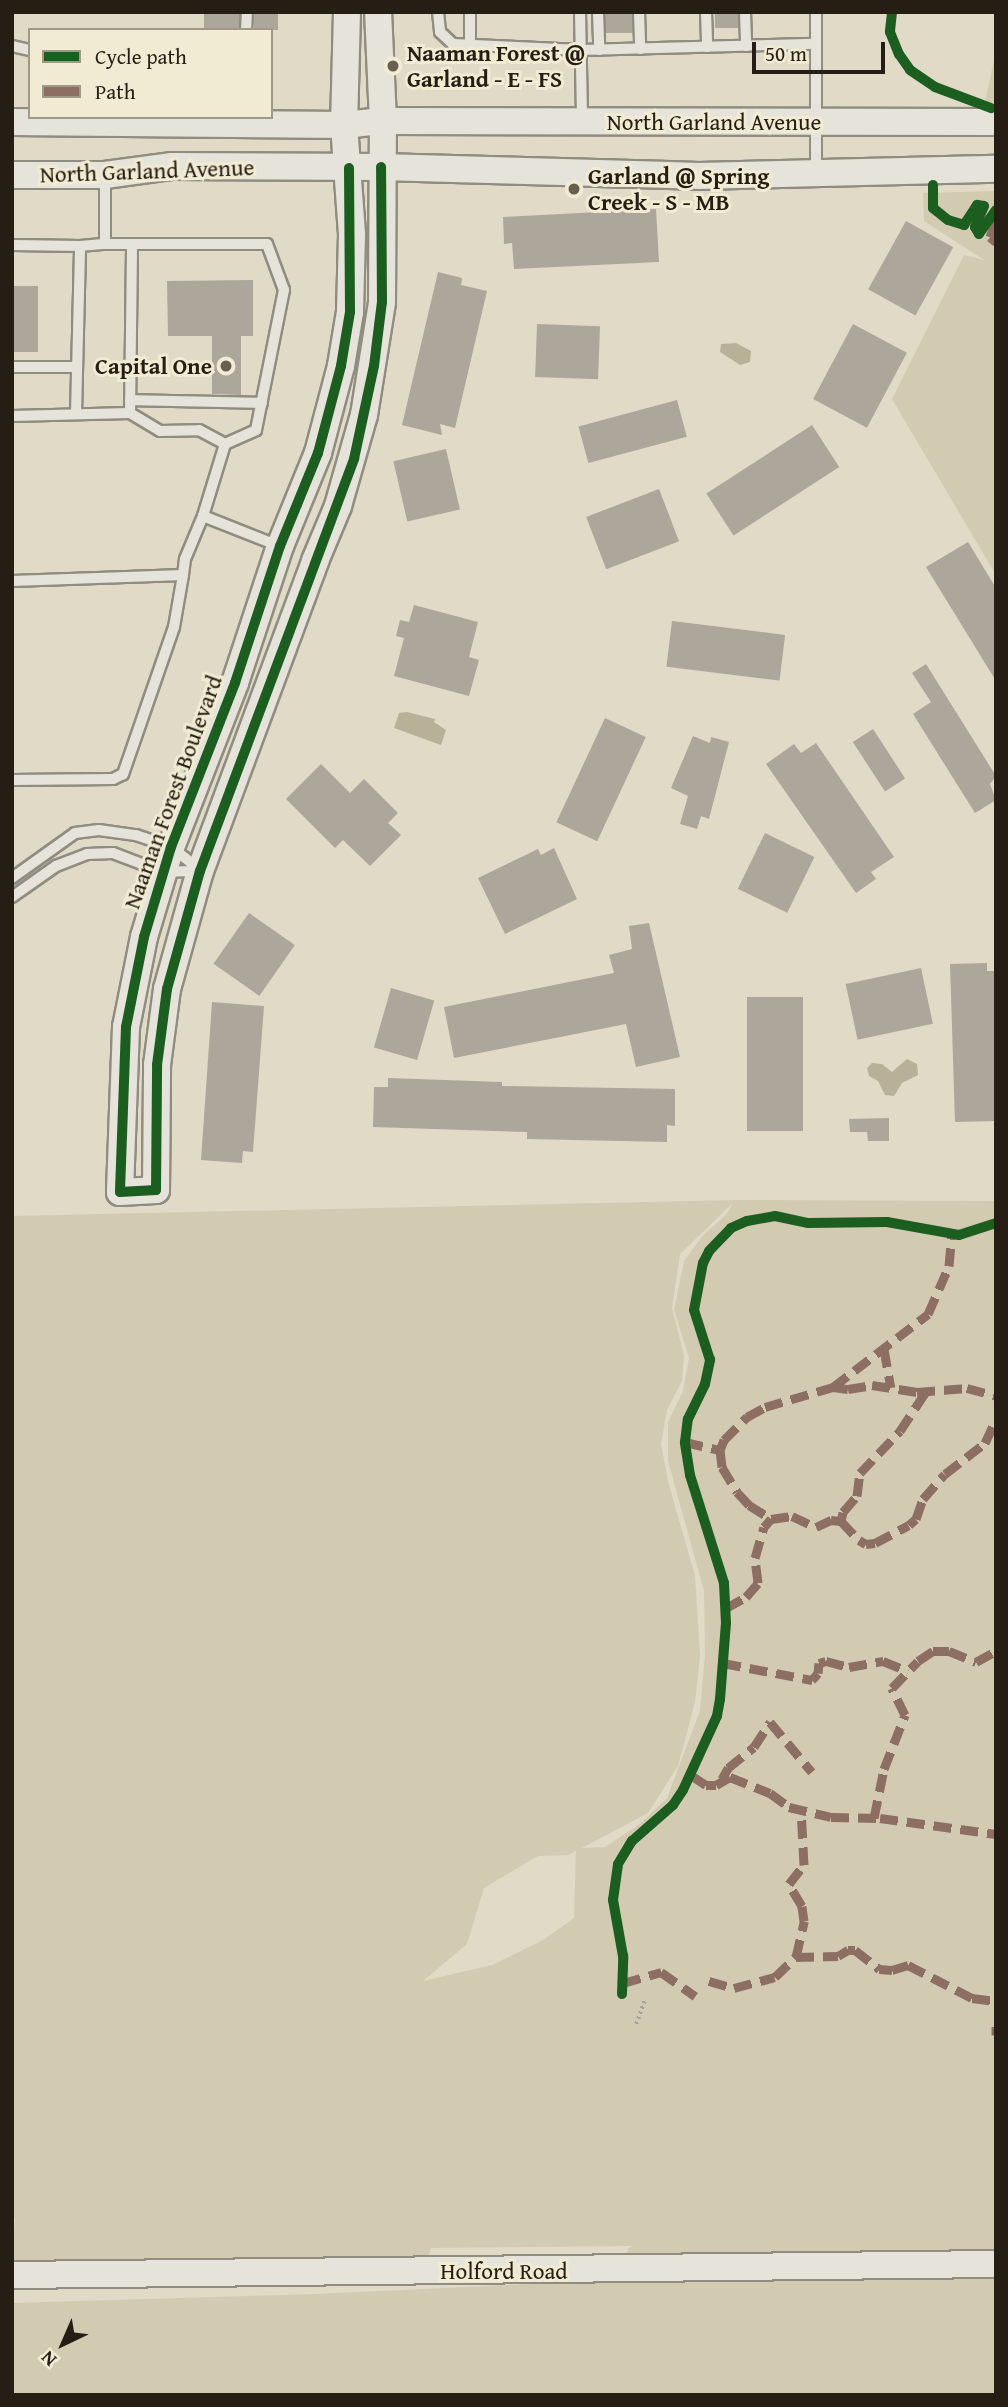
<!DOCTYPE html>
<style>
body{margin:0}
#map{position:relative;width:1008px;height:2407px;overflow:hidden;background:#e0dac6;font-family:"Gentium Book Plus",serif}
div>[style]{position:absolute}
.green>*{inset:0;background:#d3cbb1}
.water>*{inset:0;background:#b8b097}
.building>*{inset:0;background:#aca79a;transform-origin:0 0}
.path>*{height:3.5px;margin-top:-1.75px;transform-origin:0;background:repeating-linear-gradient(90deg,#a39f97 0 2px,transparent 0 5.5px)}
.roads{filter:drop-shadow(2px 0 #908c80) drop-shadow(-2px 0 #908c80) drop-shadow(0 2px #908c80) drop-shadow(0 -2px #908c80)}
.lane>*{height:10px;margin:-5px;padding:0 5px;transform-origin:5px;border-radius:5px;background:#e6e3da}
.secondary>*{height:26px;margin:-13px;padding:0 13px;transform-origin:13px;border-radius:13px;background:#e6e3da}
.quiet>*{height:9px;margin-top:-4.5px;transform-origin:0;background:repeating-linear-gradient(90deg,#8d6e63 0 18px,transparent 0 27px)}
.cycleway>*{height:10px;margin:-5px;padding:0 5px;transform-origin:5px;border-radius:5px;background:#1b5e20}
.dots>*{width:19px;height:19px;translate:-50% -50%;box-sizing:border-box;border:4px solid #f1ebd3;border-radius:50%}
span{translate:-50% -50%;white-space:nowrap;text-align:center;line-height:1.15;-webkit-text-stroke:6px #f1ebd3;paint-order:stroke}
.poi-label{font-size:23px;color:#261e14;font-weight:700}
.left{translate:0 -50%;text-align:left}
.right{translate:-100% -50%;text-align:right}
.street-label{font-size:23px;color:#261e14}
.frame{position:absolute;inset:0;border:14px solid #261e14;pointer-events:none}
.legend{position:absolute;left:28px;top:28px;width:245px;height:91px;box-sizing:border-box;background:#f1ebd3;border:2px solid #a09987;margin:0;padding:9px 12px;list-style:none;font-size:21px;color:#261e14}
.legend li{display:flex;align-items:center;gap:14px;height:35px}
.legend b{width:35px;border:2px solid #a09987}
.north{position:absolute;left:28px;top:2309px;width:70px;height:70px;-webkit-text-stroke:5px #f1ebd3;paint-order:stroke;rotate:224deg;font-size:19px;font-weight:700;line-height:28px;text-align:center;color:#261e14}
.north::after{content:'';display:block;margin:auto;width:24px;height:32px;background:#261e14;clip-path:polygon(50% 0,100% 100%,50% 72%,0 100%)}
.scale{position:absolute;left:752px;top:42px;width:133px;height:32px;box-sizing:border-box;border:4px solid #261e14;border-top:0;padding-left:9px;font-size:21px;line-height:24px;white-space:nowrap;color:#261e14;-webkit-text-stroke:5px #f1ebd3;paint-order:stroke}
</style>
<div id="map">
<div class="green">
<i style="clip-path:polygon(996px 50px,996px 103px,985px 103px)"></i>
<i style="clip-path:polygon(996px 191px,996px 575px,892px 399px,964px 255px,984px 260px,924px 221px,923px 193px)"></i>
<i style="clip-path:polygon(evenodd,736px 1200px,996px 1201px,996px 2251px,626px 2261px,628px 2249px,633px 2246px,431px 2248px,426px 2264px,12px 2263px,15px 2218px,12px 2217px,12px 1216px,736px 1200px,733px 1203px,725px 1216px,704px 1234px,684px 1261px,674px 1310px,689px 1358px,683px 1391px,668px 1422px,668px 1461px,704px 1591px,705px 1656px,700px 1711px,667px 1798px,640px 1824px,605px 1847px,582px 1848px,648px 1813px,678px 1766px,695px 1702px,700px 1656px,695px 1576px,669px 1485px,661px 1444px,667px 1410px,682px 1381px,684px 1355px,672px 1308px,680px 1254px,733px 1203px,736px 1200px,576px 1851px,574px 1918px,543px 1940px,492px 1965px,423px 1981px,467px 1944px,484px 1888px,538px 1856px,568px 1855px,576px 1851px)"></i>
<i style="clip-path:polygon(996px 2278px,996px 2395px,12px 2395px,12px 2303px,315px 2294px,637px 2279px)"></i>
</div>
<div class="water">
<i style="clip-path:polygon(736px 343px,751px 351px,750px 362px,740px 365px,720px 352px,721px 344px)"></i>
<i style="clip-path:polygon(407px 712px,435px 719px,434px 722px,446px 730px,441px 745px,394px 728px,399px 713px)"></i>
<i style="clip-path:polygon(907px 1059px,917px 1064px,918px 1075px,902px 1083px,894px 1096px,885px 1095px,878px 1081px,869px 1076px,867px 1068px,872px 1063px,882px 1064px,892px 1072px)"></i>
</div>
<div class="building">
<i style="left:204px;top:12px;width:36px;height:18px"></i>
<i style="left:254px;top:12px;width:24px;height:18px"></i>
<i style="left:605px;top:12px;width:27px;height:21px"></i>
<i style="left:715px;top:12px;width:23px;height:16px"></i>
<i style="clip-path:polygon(656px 209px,659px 262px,514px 269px,512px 243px,504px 244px,503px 217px)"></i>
<i style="left:906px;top:221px;width:54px;height:78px;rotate:29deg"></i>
<i style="clip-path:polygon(438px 272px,462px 278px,461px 285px,487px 291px,455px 428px,440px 424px,442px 435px,402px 425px)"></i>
<i style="clip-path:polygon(253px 280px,253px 336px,241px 336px,241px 395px,212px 394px,212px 336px,168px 336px,167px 281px)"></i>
<i style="left:12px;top:286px;width:26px;height:66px"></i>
<i style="left:537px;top:324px;width:63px;height:53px;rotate:2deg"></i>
<i style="left:853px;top:324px;width:61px;height:85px;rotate:28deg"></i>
<i style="left:677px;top:400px;width:38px;height:102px;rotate:75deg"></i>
<i style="left:812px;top:425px;width:50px;height:126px;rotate:57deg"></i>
<i style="left:446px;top:449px;width:62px;height:54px;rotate:77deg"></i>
<i style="left:659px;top:489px;width:56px;height:78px;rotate:69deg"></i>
<i style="clip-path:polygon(968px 542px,996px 588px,996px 681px,926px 567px)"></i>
<i style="clip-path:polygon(414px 605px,478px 622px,469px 657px,479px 660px,469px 696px,394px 676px,404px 638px,396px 636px,400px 620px,409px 622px)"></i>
<i style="left:672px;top:621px;width:114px;height:46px;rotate:7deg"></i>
<i style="clip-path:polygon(926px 664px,996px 776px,990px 784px,996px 800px,975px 813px,913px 714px,931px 702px,912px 673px)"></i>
<i style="left:605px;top:718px;width:45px;height:115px;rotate:25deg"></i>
<i style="left:873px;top:729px;width:59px;height:24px;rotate:57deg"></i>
<i style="clip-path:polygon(693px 736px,710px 743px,711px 737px,729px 742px,709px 819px,701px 816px,697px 829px,680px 824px,688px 796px,671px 788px)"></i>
<i style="clip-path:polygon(816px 743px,894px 857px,871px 872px,876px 879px,856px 893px,766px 764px,794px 744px,801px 753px)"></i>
<i style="clip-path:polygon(321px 764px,350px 793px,364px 779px,398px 813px,388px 823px,401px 835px,370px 866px,343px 840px,335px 848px,286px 799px)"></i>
<i style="left:765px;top:833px;width:55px;height:62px;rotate:26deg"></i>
<i style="clip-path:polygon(554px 848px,577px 899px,505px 934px,478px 878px,538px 849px,541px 855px)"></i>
<i style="left:249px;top:913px;width:56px;height:62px;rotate:35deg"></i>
<i style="clip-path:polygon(649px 923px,680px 1057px,636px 1067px,626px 1024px,454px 1058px,444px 1007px,614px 973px,609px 955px,632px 949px,629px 926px)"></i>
<i style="clip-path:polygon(987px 963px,987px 971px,996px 971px,996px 1121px,955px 1122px,950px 964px)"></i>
<i style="left:921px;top:968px;width:57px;height:77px;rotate:78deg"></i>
<i style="left:391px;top:988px;width:45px;height:62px;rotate:16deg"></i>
<i style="left:747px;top:997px;width:56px;height:134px"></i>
<i style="clip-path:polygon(212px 1002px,264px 1006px,253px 1152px,243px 1151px,242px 1163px,201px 1160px)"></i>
<i style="clip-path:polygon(388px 1078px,502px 1082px,502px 1086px,675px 1089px,675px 1126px,667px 1125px,667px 1142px,527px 1139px,527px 1132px,373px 1127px,374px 1087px,388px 1087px)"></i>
<i style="clip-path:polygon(889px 1118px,889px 1141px,868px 1141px,867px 1132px,850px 1132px,849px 1119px)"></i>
</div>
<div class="path">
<i style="left:636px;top:2024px;width:27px;rotate:-70deg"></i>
</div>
<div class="roads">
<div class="lane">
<i style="left:438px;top:12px;width:20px;rotate:84deg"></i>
<i style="left:440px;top:32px;width:18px;rotate:43deg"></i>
<i style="left:453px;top:44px;width:128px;rotate:2.7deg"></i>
<i style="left:581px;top:50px;width:235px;rotate:-1.5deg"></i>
<i style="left:470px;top:12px;width:33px;rotate:90deg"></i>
<i style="left:580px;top:12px;width:108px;rotate:88.9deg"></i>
<i style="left:598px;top:12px;width:38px;rotate:88deg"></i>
<i style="left:639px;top:12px;width:37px;rotate:88deg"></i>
<i style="left:706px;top:12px;width:35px;rotate:88deg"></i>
<i style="left:745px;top:12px;width:34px;rotate:88deg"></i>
<i style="left:816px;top:12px;width:161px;rotate:90deg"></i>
<i style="left:246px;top:30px;width:18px;rotate:-87deg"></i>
<i style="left:12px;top:46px;width:18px;rotate:13deg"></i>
<i style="left:12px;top:245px;width:68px;rotate:0.8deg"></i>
<i style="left:12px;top:367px;width:65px"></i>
<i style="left:130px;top:400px;width:132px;rotate:1.3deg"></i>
<i style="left:130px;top:413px;width:169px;rotate:-89.3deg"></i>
<i style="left:76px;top:414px;width:168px;rotate:-88.6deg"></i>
<i style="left:80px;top:246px;width:25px;rotate:-5deg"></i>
<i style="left:12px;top:416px;width:118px;rotate:-1.5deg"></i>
<i style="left:130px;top:413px;width:35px;rotate:31deg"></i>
<i style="left:160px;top:431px;width:39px;rotate:-1deg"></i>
<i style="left:199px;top:430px;width:30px;rotate:28deg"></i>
<i style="left:225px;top:444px;width:34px;rotate:-24deg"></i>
<i style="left:256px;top:430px;width:143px;rotate:-78.7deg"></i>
<i style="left:284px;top:290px;width:49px;rotate:-110.3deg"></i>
<i style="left:267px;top:244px;width:162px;rotate:180deg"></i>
<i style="left:105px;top:244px;width:66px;rotate:-90deg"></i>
<i style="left:225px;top:444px;width:75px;rotate:107deg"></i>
<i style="left:203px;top:516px;width:82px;rotate:21.5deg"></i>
<i style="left:183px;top:575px;width:16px;rotate:-83deg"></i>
<i style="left:185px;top:559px;width:47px;rotate:-67.3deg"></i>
<i style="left:12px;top:581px;width:171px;rotate:-2deg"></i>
<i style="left:183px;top:575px;width:53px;rotate:99.8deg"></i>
<i style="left:174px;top:627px;width:156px;rotate:109.1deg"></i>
<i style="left:123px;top:774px;width:11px;rotate:153deg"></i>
<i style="left:113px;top:779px;width:101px;rotate:179.4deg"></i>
<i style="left:12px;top:878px;width:77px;rotate:-35.5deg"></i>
<i style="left:75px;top:833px;width:24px;rotate:-7deg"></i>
<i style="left:99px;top:830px;width:37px;rotate:8deg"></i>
<i style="left:136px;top:835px;width:37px;rotate:19deg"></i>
<i style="left:171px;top:847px;width:37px;rotate:38deg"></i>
<i style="left:12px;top:897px;width:54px;rotate:-35.2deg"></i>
<i style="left:56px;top:866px;width:33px;rotate:-21deg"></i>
<i style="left:87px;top:854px;width:26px;rotate:-2deg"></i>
<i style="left:113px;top:853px;width:53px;rotate:20.8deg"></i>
<i style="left:163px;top:872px;width:36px;rotate:-2deg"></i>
</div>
<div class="secondary">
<i style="left:347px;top:12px;width:113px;rotate:91.5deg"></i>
<i style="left:344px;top:125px;width:110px;rotate:85.8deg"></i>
<i style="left:352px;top:235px;width:77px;rotate:91.5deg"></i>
<i style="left:350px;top:312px;width:55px;rotate:99.5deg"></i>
<i style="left:341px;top:366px;width:90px;rotate:104.8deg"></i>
<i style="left:318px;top:453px;width:100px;rotate:112.2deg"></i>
<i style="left:280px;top:546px;width:144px;rotate:108.2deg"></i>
<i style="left:235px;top:683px;width:176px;rotate:111.3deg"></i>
<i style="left:171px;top:847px;width:94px;rotate:106.7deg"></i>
<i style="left:144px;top:937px;width:92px;rotate:101.3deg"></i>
<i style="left:126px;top:1027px;width:165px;rotate:92.1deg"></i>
<i style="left:120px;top:1192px;width:36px;rotate:-3deg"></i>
<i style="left:156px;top:1190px;width:125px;rotate:-89.5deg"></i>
<i style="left:157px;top:1065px;width:77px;rotate:-82.5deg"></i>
<i style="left:167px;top:989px;width:123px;rotate:-74.4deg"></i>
<i style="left:200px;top:871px;width:331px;rotate:-69.6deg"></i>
<i style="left:315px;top:561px;width:60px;rotate:-67.3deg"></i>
<i style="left:338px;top:506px;width:95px;rotate:-74.1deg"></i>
<i style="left:364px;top:415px;width:114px;rotate:-80.9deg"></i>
<i style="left:382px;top:302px;width:181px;rotate:-89.7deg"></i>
<i style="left:383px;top:121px;width:109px;rotate:-92.6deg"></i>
<i style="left:12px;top:122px;width:332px;rotate:0.5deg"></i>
<i style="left:344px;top:125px;width:39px;rotate:-6deg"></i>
<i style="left:383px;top:121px;width:613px;rotate:0.09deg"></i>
<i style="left:12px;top:175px;width:93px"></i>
<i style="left:105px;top:175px;width:68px;rotate:-7.7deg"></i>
<i style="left:172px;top:166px;width:209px;rotate:0.3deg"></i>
<i style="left:381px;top:167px;width:318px;rotate:1.6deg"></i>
<i style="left:699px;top:176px;width:297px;rotate:-1.4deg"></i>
<i style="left:12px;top:2275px;width:984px;rotate:-0.64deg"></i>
</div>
</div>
<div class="quiet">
<i style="left:996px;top:221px;width:17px;rotate:111deg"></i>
<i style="left:990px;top:237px;width:8px;rotate:40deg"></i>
<i style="left:884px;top:1349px;width:39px;rotate:80deg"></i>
<i style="left:833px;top:1387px;width:120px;rotate:-37.5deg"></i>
<i style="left:928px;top:1314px;width:52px;rotate:-66.4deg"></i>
<i style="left:949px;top:1266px;width:32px;rotate:-85deg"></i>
<i style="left:685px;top:1442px;width:36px;rotate:13deg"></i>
<i style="left:720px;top:1450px;width:11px;rotate:-68deg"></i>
<i style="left:724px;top:1440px;width:33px;rotate:-45deg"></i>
<i style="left:747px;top:1417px;width:21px;rotate:-29deg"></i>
<i style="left:765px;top:1407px;width:71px;rotate:-16.4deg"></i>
<i style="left:833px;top:1387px;width:15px;rotate:8deg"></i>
<i style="left:848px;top:1389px;width:24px;rotate:-9deg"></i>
<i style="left:872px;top:1385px;width:46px;rotate:8.8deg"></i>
<i style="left:917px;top:1392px;width:50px;rotate:-4.6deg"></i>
<i style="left:967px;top:1388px;width:30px;rotate:15deg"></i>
<i style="left:720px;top:1450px;width:17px;rotate:83deg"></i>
<i style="left:722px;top:1467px;width:29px;rotate:59deg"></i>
<i style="left:737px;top:1492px;width:18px;rotate:47deg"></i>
<i style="left:749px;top:1505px;width:26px;rotate:32deg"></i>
<i style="left:841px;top:1521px;width:9px;rotate:-77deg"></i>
<i style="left:843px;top:1512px;width:21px;rotate:-49deg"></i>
<i style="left:857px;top:1496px;width:23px;rotate:-83deg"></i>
<i style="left:860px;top:1473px;width:58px;rotate:-46.4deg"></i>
<i style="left:900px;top:1431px;width:49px;rotate:-56.6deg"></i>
<i style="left:726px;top:1608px;width:23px;rotate:-29deg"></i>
<i style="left:746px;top:1597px;width:18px;rotate:-49deg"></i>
<i style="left:758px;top:1583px;width:25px;rotate:-97deg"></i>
<i style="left:755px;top:1558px;width:32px;rotate:-74deg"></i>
<i style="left:764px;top:1527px;width:11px;rotate:-49deg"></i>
<i style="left:771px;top:1519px;width:21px;rotate:-8deg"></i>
<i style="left:792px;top:1516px;width:26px;rotate:25deg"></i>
<i style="left:816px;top:1527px;width:17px;rotate:-25deg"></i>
<i style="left:831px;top:1520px;width:10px;rotate:6deg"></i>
<i style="left:841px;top:1521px;width:26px;rotate:47deg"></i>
<i style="left:859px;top:1540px;width:8px;rotate:30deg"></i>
<i style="left:866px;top:1544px;width:9px;rotate:-6deg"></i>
<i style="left:875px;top:1543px;width:38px;rotate:-28deg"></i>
<i style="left:909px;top:1525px;width:9px;rotate:-41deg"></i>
<i style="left:916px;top:1519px;width:21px;rotate:-71deg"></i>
<i style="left:923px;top:1499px;width:33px;rotate:-49deg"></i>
<i style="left:945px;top:1474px;width:51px;rotate:-37.8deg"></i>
<i style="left:985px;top:1443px;width:26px;rotate:-65deg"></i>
<i style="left:723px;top:1663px;width:91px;rotate:10.8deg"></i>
<i style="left:812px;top:1680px;width:9px;rotate:-49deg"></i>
<i style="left:818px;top:1673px;width:10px;rotate:-84deg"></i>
<i style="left:819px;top:1663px;width:7px;rotate:-16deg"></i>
<i style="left:826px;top:1661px;width:24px;rotate:15deg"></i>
<i style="left:849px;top:1667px;width:35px;rotate:-10deg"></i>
<i style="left:883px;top:1661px;width:27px;rotate:22deg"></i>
<i style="left:691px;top:1775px;width:18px;rotate:34deg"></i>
<i style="left:706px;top:1785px;width:10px"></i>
<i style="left:716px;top:1785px;width:16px;rotate:-30deg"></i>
<i style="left:730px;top:1777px;width:43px;rotate:21.8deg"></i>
<i style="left:770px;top:1793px;width:24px;rotate:36deg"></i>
<i style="left:789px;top:1807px;width:43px;rotate:13.4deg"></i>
<i style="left:831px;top:1817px;width:49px;rotate:1.2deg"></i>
<i style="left:880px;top:1818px;width:117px;rotate:7.9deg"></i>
<i style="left:722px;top:1779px;width:13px;rotate:-61deg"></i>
<i style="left:728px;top:1768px;width:33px;rotate:-39deg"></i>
<i style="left:754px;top:1747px;width:30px;rotate:-57deg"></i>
<i style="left:770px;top:1722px;width:65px;rotate:50deg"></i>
<i style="left:874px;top:1818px;width:50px;rotate:-78.5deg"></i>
<i style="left:884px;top:1769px;width:58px;rotate:-68.7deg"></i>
<i style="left:905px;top:1715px;width:30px;rotate:-116deg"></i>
<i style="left:892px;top:1688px;width:37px;rotate:-46deg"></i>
<i style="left:918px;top:1661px;width:18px;rotate:-34deg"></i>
<i style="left:933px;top:1651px;width:16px"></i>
<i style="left:949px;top:1651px;width:29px;rotate:22deg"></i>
<i style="left:976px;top:1662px;width:23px;rotate:-29deg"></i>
<i style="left:796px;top:1957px;width:37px;rotate:-77deg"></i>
<i style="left:804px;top:1921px;width:15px;rotate:-98deg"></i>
<i style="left:802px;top:1906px;width:26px;rotate:-121deg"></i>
<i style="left:789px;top:1884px;width:24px;rotate:-52deg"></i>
<i style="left:804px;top:1865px;width:57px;rotate:-93deg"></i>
<i style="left:709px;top:1981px;width:26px;rotate:16deg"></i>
<i style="left:734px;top:1988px;width:42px;rotate:-15deg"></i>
<i style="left:775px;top:1977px;width:29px;rotate:-44deg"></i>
<i style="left:796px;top:1957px;width:42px;rotate:-1.4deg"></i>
<i style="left:838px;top:1956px;width:12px;rotate:-31deg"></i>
<i style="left:848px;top:1950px;width:7px"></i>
<i style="left:855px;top:1950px;width:31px;rotate:38deg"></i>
<i style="left:879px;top:1969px;width:13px;rotate:4deg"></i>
<i style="left:892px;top:1970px;width:17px;rotate:-17deg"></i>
<i style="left:908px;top:1965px;width:72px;rotate:27.3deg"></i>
<i style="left:972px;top:1998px;width:24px;rotate:7deg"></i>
<i style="left:623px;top:1983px;width:40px;rotate:-16deg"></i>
<i style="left:661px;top:1972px;width:42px;rotate:35.2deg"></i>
<i style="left:996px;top:2026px;width:9px;rotate:90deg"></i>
</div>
<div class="cycleway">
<i style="left:892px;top:12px;width:20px;rotate:96deg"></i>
<i style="left:890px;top:32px;width:24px;rotate:68deg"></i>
<i style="left:899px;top:54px;width:19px;rotate:55deg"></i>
<i style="left:910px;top:70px;width:30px;rotate:34deg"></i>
<i style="left:935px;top:87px;width:60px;rotate:20.6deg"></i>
<i style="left:349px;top:168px;width:144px;rotate:89.6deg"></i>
<i style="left:350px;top:312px;width:55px;rotate:99.5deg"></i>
<i style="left:341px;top:366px;width:90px;rotate:104.8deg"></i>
<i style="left:318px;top:453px;width:100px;rotate:112.2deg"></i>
<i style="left:280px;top:546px;width:144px;rotate:108.2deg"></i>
<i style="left:235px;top:683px;width:176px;rotate:111.3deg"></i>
<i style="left:171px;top:847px;width:94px;rotate:106.7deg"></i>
<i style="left:144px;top:937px;width:92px;rotate:101.3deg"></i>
<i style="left:126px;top:1027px;width:165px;rotate:92.1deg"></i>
<i style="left:120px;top:1192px;width:36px;rotate:-3deg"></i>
<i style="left:156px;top:1190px;width:125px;rotate:-89.5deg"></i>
<i style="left:157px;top:1065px;width:77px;rotate:-82.5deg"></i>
<i style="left:167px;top:989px;width:123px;rotate:-74.4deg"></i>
<i style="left:200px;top:871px;width:440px;rotate:-69.5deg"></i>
<i style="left:354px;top:459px;width:95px;rotate:-77.9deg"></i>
<i style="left:374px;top:366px;width:64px;rotate:-82.9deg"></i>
<i style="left:382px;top:302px;width:135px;rotate:-90.4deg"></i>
<i style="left:933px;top:185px;width:23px;rotate:90deg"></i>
<i style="left:933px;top:208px;width:19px;rotate:39deg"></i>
<i style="left:948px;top:220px;width:17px;rotate:17deg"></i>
<i style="left:964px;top:225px;width:24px;rotate:-57deg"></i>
<i style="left:977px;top:205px;width:7px;rotate:8deg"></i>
<i style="left:984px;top:206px;width:23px;rotate:113deg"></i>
<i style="left:975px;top:227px;width:8px;rotate:60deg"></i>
<i style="left:979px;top:234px;width:29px;rotate:-55deg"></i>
<i style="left:622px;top:1994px;width:38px;rotate:-88deg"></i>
<i style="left:623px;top:1956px;width:57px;rotate:-100.1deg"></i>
<i style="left:613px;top:1900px;width:36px;rotate:-82deg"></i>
<i style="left:618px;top:1864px;width:27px;rotate:-59deg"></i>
<i style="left:632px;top:1841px;width:55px;rotate:-41.3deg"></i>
<i style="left:673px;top:1805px;width:18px;rotate:-56deg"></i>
<i style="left:683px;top:1790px;width:81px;rotate:-65.3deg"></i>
<i style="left:717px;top:1716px;width:17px;rotate:-80deg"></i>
<i style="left:720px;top:1699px;width:76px;rotate:-85.5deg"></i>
<i style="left:726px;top:1623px;width:40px;rotate:-92.9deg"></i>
<i style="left:724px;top:1583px;width:113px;rotate:-107.5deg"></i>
<i style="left:690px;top:1475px;width:33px;rotate:-99deg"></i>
<i style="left:685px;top:1442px;width:23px;rotate:-83deg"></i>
<i style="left:688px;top:1419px;width:39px;rotate:-64deg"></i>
<i style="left:705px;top:1384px;width:25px;rotate:-78deg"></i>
<i style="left:710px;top:1360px;width:52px;rotate:-107.7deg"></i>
<i style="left:694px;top:1310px;width:48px;rotate:-79.2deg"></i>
<i style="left:703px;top:1263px;width:13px;rotate:-63deg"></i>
<i style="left:709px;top:1251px;width:32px;rotate:-46deg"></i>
<i style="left:731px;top:1228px;width:17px;rotate:-24deg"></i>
<i style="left:747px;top:1221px;width:28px;rotate:-10deg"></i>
<i style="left:775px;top:1216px;width:34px;rotate:12deg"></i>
<i style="left:808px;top:1223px;width:79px;rotate:-0.7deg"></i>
<i style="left:887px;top:1222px;width:73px;rotate:10.2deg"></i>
<i style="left:959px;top:1235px;width:39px;rotate:-18deg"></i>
</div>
<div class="dots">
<i style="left:393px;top:66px;background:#676052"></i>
<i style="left:574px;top:189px;background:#676052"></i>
<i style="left:226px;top:366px;background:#676052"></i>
</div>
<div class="poi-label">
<span class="left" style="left:407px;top:66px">Naaman Forest @<br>Garland - E - FS</span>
<span class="left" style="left:588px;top:189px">Garland @ Spring<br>Creek - S - MB</span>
<span class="right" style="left:212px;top:366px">Capital One</span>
</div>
<div class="street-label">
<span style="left:714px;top:122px">North Garland Avenue</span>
<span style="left:147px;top:171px;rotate:-2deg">North Garland Avenue</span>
<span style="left:173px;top:792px;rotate:-70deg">Naaman Forest Boulevard</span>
<span style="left:504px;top:2271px">Holford Road</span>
</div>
<div class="frame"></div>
<ul class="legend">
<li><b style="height:9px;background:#1b5e20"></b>Cycle path</li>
<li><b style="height:9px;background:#8d6e63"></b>Path</li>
</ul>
<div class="north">N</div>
<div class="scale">50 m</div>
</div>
